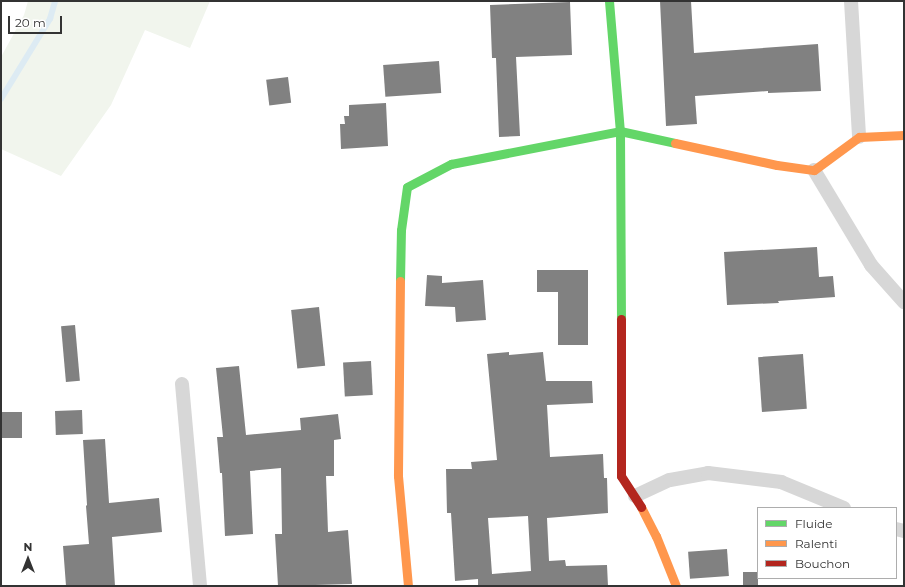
<!DOCTYPE html>
<style>
body{margin:0}
#map{position:relative;width:905px;height:587px;overflow:hidden;background:#fff;font-family:Montserrat,sans-serif}
div>[style]{position:absolute}
.green>*{inset:0;background:#f1f5ed}
.stream>*{height:5.5px;margin:-2.75px;padding:0 2.75px;transform-origin:2.75px;border-radius:2.75px;background:#ddebf3}
.building>*{inset:0;background:#818181;transform-origin:0 0}
.street>*{height:14px;margin:-7px;padding:0 7px;transform-origin:7px;border-radius:7px;background:#d7d7d7}
.fast>*{height:9px;margin:-4.5px;padding:0 4.5px;transform-origin:4.5px;border-radius:4.5px;background:#63d668}
.slow>*{height:9px;margin:-4.5px;padding:0 4.5px;transform-origin:4.5px;border-radius:4.5px;background:#ff974d}
.jam>*{height:9px;margin:-4.5px;padding:0 4.5px;transform-origin:4.5px;border-radius:4.5px;background:#b3261e}
span{translate:-50% -50%;white-space:nowrap;text-align:center;line-height:1.15;-webkit-text-stroke:4px #fff;paint-order:stroke}
.frame{position:absolute;inset:0;border:2px solid #333;pointer-events:none}
.legend{position:absolute;left:757px;top:507px;width:140px;height:72px;box-sizing:border-box;background:#fff;border:1px solid #adadad;margin:0;padding:5px 7px;list-style:none;font-size:12px;color:#333}
.legend li{display:flex;align-items:center;gap:8px;height:20px}
.legend b{width:20px;border:1px solid #adadad}
.north{position:absolute;left:8px;top:539px;width:40px;height:40px;-webkit-text-stroke:3px #fff;paint-order:stroke;rotate:0deg;font-size:11px;font-weight:700;line-height:16px;text-align:center;color:#333}
.north::after{content:'';display:block;margin:auto;width:14px;height:18px;background:#333;clip-path:polygon(50% 0,100% 100%,50% 72%,0 100%)}
.scale{position:absolute;left:8px;top:16px;width:54px;height:18px;box-sizing:border-box;border:2px solid #333;border-top:0;padding-left:5px;font-size:12px;line-height:14px;white-space:nowrap;color:#333;-webkit-text-stroke:3px #fff;paint-order:stroke}
</style>
<div id="map">
<div class="green">
<i style="clip-path:polygon(28px 1px,210px 1px,190px 48px,145px 30px,111px 105px,61px 176px,1px 149px,1px 57px,24px 15px)"></i>
</div>
<div class="stream">
<i style="left:1px;top:99px;width:94px;rotate:-58.5deg"></i>
<i style="left:50px;top:19px;width:19px;rotate:-74deg"></i>
</div>
<div class="building">
<i style="clip-path:polygon(660px 1px,691px 1px,694px 53px,818px 44px,821px 91px,768px 93px,768px 91px,695px 96px,697px 124px,666px 126px)"></i>
<i style="clip-path:polygon(570px 2px,572px 55px,516px 57px,520px 136px,499px 137px,496px 58px,492px 58px,490px 5px)"></i>
<i style="left:439px;top:61px;width:32px;height:56px;rotate:86deg"></i>
<i style="left:288px;top:77px;width:26px;height:22px;rotate:83deg"></i>
<i style="clip-path:polygon(386px 103px,388px 146px,341px 149px,340px 124px,345px 124px,344px 116px,349px 116px,349px 105px)"></i>
<i style="clip-path:polygon(817px 247px,819px 277px,833px 276px,835px 297px,778px 301px,779px 303px,727px 305px,724px 252px)"></i>
<i style="clip-path:polygon(537px 270px,588px 270px,588px 345px,558px 345px,558px 292px,537px 292px)"></i>
<i style="clip-path:polygon(427px 275px,442px 276px,442px 283px,483px 280px,486px 320px,456px 322px,455px 307px,425px 306px)"></i>
<i style="left:319px;top:307px;width:59px;height:28px;rotate:84deg"></i>
<i style="left:75px;top:325px;width:56px;height:14px;rotate:85deg"></i>
<i style="clip-path:polygon(evenodd,509px 352px,509px 355px,543px 352px,546px 381px,592px 381px,593px 403px,547px 405px,550px 457px,603px 454px,604px 478px,607px 478px,608px 513px,547px 518px,549px 561px,565px 560px,566px 566px,607px 565px,608px 586px,478px 586px,478px 579px,455px 581px,451px 513px,447px 513px,446px 469px,472px 469px,471px 462px,497px 460px,487px 354px,509px 352px,528px 516px,531px 571px,492px 574px,488px 518px,528px 516px)"></i>
<i style="left:803px;top:354px;width:55px;height:45px;rotate:86deg"></i>
<i style="left:371px;top:361px;width:34px;height:28px;rotate:87deg"></i>
<i style="clip-path:polygon(239px 366px,246px 435px,301px 430px,300px 418px,338px 414px,341px 439px,334px 440px,334px 476px,326px 476px,328px 532px,348px 530px,352px 584px,278px 586px,275px 534px,282px 534px,281px 468px,250px 471px,253px 534px,225px 536px,222px 473px,220px 473px,217px 437px,223px 437px,216px 368px)"></i>
<i style="left:82px;top:410px;width:24px;height:27px;rotate:88deg"></i>
<i style="left:1px;top:412px;width:21px;height:26px"></i>
<i style="clip-path:polygon(105px 439px,109px 503px,159px 498px,162px 532px,112px 537px,115px 586px,66px 586px,63px 546px,89px 544px,86px 506px,87px 505px,83px 440px)"></i>
<i style="left:727px;top:549px;width:27px;height:39px;rotate:86deg"></i>
<i style="left:758px;top:572px;width:14px;height:15px;rotate:90deg"></i>
</div>
<div class="street">
<i style="left:851px;top:1px;width:136px;rotate:86.6deg"></i>
<i style="left:814px;top:170px;width:111px;rotate:59deg"></i>
<i style="left:871px;top:265px;width:50px;rotate:48.3deg"></i>
<i style="left:182px;top:384px;width:203px;rotate:84.9deg"></i>
<i style="left:635px;top:496px;width:38px;rotate:-25deg"></i>
<i style="left:670px;top:480px;width:39px;rotate:-10deg"></i>
<i style="left:708px;top:473px;width:74px;rotate:7deg"></i>
<i style="left:781px;top:482px;width:68px;rotate:22.4deg"></i>
<i style="left:896px;top:529px;width:8px;rotate:14deg"></i>
</div>
<div class="fast">
<i style="left:609px;top:1px;width:130px;rotate:85.2deg"></i>
<i style="left:620px;top:131px;width:188px;rotate:89.7deg"></i>
<i style="left:400px;top:281px;width:51px;rotate:-88.9deg"></i>
<i style="left:401px;top:230px;width:43px;rotate:-82.1deg"></i>
<i style="left:407px;top:187px;width:50px;rotate:-27.6deg"></i>
<i style="left:451px;top:164px;width:172px;rotate:-11deg"></i>
<i style="left:620px;top:131px;width:56px;rotate:12.3deg"></i>
</div>
<div class="slow">
<i style="left:675px;top:143px;width:104px;rotate:12.2deg"></i>
<i style="left:777px;top:165px;width:37px;rotate:8deg"></i>
<i style="left:814px;top:170px;width:56px;rotate:-36.3deg"></i>
<i style="left:859px;top:137px;width:45px;rotate:-2.5deg"></i>
<i style="left:400px;top:281px;width:195px;rotate:90.6deg"></i>
<i style="left:398px;top:476px;width:110px;rotate:84.8deg"></i>
<i style="left:641px;top:507px;width:33px;rotate:63deg"></i>
<i style="left:656px;top:536px;width:54px;rotate:68.2deg"></i>
</div>
<div class="jam">
<i style="left:621px;top:319px;width:157px;rotate:90deg"></i>
<i style="left:621px;top:476px;width:37px;rotate:57deg"></i>
</div>
<div class="frame"></div>
<ul class="legend">
<li><b style="height:5px;background:#63d668"></b>Fluide</li>
<li><b style="height:5px;background:#ff974d"></b>Ralenti</li>
<li><b style="height:5px;background:#b3261e"></b>Bouchon</li>
</ul>
<div class="north">N</div>
<div class="scale">20 m</div>
</div>
